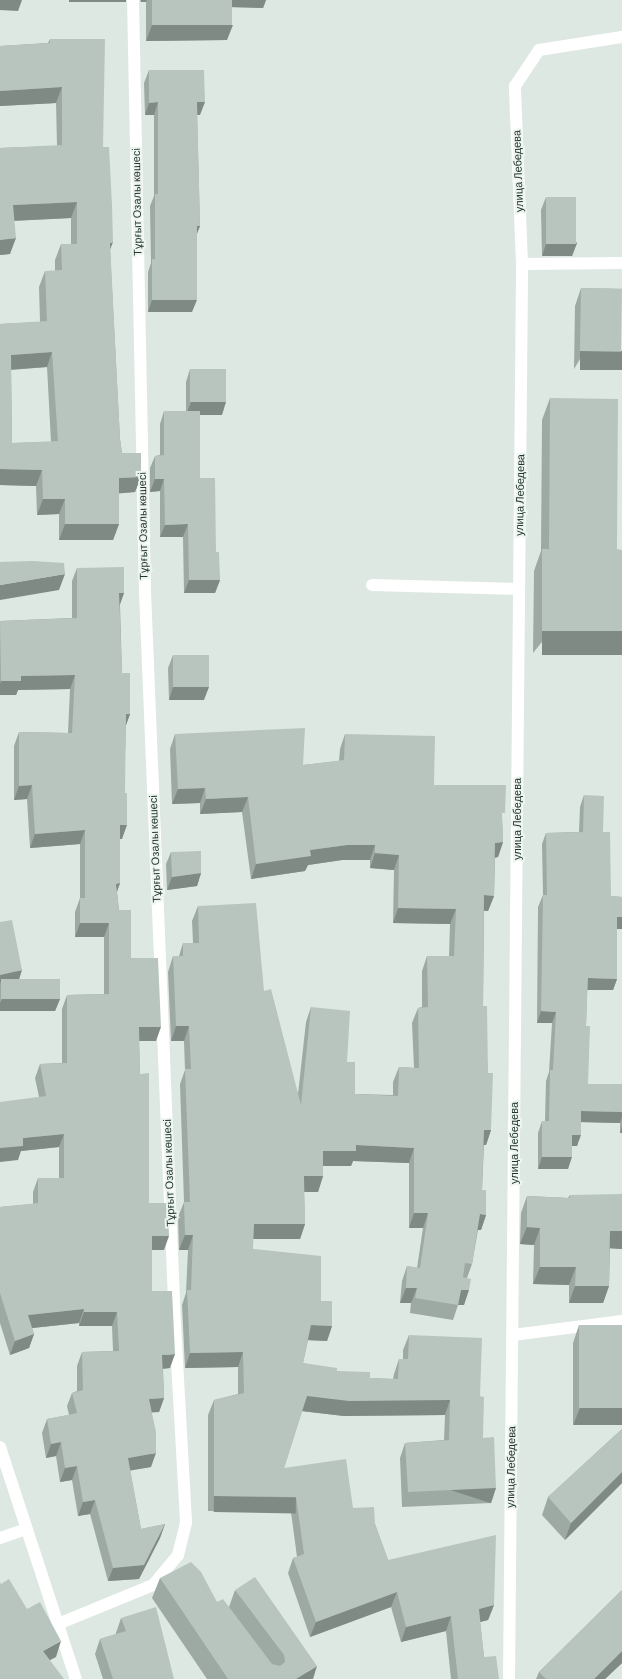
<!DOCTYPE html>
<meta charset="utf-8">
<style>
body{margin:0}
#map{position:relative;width:622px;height:1679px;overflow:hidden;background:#dee8e2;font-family:Barlow,sans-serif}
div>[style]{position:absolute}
.service>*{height:12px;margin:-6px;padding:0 6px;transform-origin:6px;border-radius:6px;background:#fff}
.minor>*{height:12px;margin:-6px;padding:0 6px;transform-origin:6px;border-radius:6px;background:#fff}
.tertiary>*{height:12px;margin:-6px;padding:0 6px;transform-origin:6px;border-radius:6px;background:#fff}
.wall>*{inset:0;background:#9da9a3}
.shaded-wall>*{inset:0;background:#808a85;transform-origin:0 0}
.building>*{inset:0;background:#b7c5be;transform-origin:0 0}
span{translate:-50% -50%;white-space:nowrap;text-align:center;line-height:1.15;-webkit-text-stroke:4px #eef5f1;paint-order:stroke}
.street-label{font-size:11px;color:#21362e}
</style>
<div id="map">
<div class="service">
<i style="left:372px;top:585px;width:147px;rotate:1.6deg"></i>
<i style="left:0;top:1538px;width:28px;rotate:-19deg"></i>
</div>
<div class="minor">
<i style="left:522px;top:264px;width:100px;rotate:-0.6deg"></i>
<i style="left:513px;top:1335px;width:110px;rotate:-7.3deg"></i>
<i style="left:58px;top:1624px;width:103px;rotate:-22.3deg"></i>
<i style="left:153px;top:1585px;width:39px;rotate:-50deg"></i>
<i style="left:178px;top:1555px;width:34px;rotate:-76deg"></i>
<i style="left:186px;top:1522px;width:196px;rotate:-93.2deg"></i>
<i style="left:175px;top:1326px;width:735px;rotate:-92.34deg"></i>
<i style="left:145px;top:592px;width:592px;rotate:-91.16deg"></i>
<i style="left:509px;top:1679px;width:1415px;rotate:-89.47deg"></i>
<i style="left:522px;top:264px;width:178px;rotate:-92.3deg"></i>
<i style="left:515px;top:86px;width:43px;rotate:-56.3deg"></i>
<i style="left:539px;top:50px;width:84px;rotate:-8.9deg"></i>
</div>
<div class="tertiary">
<i style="left:0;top:1447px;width:244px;rotate:71.9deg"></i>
</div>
<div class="wall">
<i style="clip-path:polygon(140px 0,266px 0,263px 8px,232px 7px,227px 40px,146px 41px,146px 2px,141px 2px)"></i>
<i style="clip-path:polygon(evenodd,50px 39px,103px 147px,110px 250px,120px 439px,122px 453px,141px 477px,135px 492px,119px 493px,119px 524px,113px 540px,59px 540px,59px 514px,37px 515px,36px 486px,0 485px,0 324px,40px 322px,39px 287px,45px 271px,55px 271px,55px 260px,61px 244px,71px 244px,71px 218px,14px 221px,10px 254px,0 255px,0 148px,57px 146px,56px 103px,0 106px,0 46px,48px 43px,50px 39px,47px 367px,51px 442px,12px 443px,11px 370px,47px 367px)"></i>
<i style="clip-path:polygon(149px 70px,200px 115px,197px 115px,200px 226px,197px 234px,192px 312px,148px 312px,148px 272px,151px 263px,150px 206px,154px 196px,154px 115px,145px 115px,144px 83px)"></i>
<i style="clip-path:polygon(546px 197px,577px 243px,572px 256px,542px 256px,541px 210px)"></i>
<i style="clip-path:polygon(581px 288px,622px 289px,574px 369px,575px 306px)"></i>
<i style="clip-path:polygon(190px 369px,222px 415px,200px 415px,200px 478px,216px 552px,220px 580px,215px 593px,184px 593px,183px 537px,160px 537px,160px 491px,150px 492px,150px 468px,155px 456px,160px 455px,160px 424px,164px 411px,186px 411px,186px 382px)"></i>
<i style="clip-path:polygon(550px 398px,617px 549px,533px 653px,534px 571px,541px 551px,542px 420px)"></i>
<i style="clip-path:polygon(77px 568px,124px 593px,120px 604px,122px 673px,130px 714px,126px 725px,122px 839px,120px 839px,120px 883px,117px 892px,119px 910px,131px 958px,156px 1041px,139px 1041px,140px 1074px,149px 1203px,164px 1250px,152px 1250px,152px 1291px,170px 1368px,163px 1369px,164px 1398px,159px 1412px,152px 1412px,151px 1467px,130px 1470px,141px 1529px,165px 1524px,160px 1538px,139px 1579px,108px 1581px,90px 1514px,78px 1516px,72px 1480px,60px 1482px,56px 1456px,46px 1458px,42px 1433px,47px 1419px,69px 1415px,67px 1406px,72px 1393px,77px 1391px,77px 1366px,82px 1352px,113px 1351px,112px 1326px,79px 1326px,79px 1323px,32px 1328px,34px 1334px,29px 1348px,10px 1355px,0 1323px,0 1207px,33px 1204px,33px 1192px,38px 1178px,59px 1178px,59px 1147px,21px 1151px,18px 1160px,39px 1097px,35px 1078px,40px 1064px,62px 1063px,62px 1009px,67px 995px,104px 994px,104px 937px,75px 937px,75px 912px,80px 898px,80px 844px,30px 848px,27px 799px,14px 800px,14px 746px,19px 732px,68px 733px,70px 689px,18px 690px,16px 695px,0 695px,0 621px,72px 618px,72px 581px)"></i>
<i style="clip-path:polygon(173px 655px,204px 700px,169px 700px,168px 668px)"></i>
<i style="clip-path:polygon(175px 734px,303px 765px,339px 761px,340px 749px,345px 734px,434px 785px,502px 819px,503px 842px,498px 857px,495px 858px,494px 896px,488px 911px,484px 911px,483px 1006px,488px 1073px,491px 1130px,486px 1145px,484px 1145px,482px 1190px,486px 1215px,481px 1230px,478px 1230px,472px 1264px,467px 1278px,464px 1305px,458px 1305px,453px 1320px,410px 1313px,411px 1303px,400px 1303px,402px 1281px,407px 1266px,417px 1268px,423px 1228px,409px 1228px,409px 1163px,353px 1161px,351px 1166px,323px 1166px,323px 1176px,318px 1192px,304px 1192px,305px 1224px,300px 1239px,253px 1239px,253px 1249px,321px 1301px,332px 1326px,327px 1341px,308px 1340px,303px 1363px,337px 1371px,370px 1378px,393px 1379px,394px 1374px,399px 1359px,403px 1359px,403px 1350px,409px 1335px,480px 1396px,483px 1438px,491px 1503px,402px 1507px,400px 1458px,405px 1443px,444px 1440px,445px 1415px,344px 1416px,302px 1411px,284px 1468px,353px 1508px,375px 1524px,388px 1560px,494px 1605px,488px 1620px,480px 1622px,484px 1657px,499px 1679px,451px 1679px,446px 1631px,401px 1642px,391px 1607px,310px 1637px,288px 1573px,293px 1558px,297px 1557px,291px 1512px,208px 1511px,208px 1415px,214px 1400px,238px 1394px,238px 1367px,185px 1368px,182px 1305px,186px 1293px,188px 1250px,179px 1250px,178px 1217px,184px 1202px,180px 1084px,185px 1070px,184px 1041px,171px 1041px,168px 972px,173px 956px,179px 956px,183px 943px,193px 943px,192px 921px,198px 906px,264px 991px,298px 1094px,306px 1022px,311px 1007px,347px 1062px,355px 1094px,393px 1095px,393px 1082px,399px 1067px,414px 1068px,412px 1023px,418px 1008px,422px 1007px,422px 971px,427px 956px,449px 956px,450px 924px,393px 923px,394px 870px,370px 868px,370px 860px,342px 860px,308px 865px,305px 871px,251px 879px,242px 812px,200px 814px,200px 803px,172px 804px,170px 749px)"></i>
<i style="clip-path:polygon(584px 795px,603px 832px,611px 896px,622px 897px,622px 929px,617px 929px,617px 979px,613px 990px,587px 990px,586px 1026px,588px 1084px,622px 1084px,622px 1133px,620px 1133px,620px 1123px,581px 1122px,577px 1146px,572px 1146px,568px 1169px,538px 1169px,538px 1133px,542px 1121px,545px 1121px,546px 1081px,549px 1072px,552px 1023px,537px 1023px,538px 907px,543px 895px,542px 844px,546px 833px,579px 832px,580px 807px)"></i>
<i style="clip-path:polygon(171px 852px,201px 873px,197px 886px,167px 890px,166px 864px)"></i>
<i style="clip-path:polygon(0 922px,19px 980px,60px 999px,55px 1011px,0 1011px)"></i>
<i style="clip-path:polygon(570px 1195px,622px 1249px,610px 1248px,609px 1286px,603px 1303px,569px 1303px,569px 1285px,533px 1284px,534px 1245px,520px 1244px,521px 1213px,527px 1196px,568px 1198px)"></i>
<i style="clip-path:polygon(579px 1325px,622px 1325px,573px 1425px,573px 1343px)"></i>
<i style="clip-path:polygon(622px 1429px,622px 1483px,565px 1540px,542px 1515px,548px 1497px)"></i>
<i style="clip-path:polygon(160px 1578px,229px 1607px,235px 1590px,313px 1679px,207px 1679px,152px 1598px)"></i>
<i style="clip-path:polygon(622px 1590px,622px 1663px,605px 1679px,536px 1679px,539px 1672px)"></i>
<i style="clip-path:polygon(121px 1618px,174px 1679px,103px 1679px,95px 1654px,100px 1639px,116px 1634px,116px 1633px)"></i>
</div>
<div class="shaded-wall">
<i style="clip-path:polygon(0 0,22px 0,18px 11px,0 10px)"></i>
<i style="left:69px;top:0;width:57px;height:2px"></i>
<i style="clip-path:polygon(141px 0,147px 0,146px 2px,141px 2px)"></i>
<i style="clip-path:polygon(229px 0,266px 0,263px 8px,227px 7px)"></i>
<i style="clip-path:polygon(152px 25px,233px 25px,227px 40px,146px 41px)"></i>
<i style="clip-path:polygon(62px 87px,56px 103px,0 106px,0 91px)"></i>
<i style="clip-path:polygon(158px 102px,154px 115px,145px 115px,149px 103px)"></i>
<i style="clip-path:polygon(197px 102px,205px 102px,200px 115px,192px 115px)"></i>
<i style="clip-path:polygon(77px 202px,71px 218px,7px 221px,13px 205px)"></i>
<i style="clip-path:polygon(197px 226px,200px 226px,195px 238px)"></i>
<i style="clip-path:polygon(16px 238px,10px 254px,0 255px,0 240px)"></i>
<i style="clip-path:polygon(113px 242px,107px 258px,110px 243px)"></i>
<i style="clip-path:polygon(577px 243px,572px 256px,542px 256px,546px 244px)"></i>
<i style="clip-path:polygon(152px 300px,197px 300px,192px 312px,148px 312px)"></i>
<i style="left:580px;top:351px;width:42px;height:19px"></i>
<i style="clip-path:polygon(52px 352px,47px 367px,5px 370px,11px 355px)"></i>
<i style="clip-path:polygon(191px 402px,226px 402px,222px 415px,186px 415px)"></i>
<i style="clip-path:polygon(0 469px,42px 470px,36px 486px,0 485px)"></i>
<i style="clip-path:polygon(141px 477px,135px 492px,113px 494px,119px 478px)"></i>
<i style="clip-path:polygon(155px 479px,164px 479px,160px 491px,150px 492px)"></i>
<i style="clip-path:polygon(43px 499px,65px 499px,59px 514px,37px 515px)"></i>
<i style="clip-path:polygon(65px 524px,119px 524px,113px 540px,59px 540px)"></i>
<i style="clip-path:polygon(188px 524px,183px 537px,160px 537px,165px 525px)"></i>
<i style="clip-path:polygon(65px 574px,59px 590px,0 600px,0 585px)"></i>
<i style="clip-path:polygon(189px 580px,220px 580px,215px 593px,184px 593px)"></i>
<i style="clip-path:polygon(119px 593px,124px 593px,119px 607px)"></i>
<i style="left:542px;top:631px;width:80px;height:24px"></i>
<i style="clip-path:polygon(75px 675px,70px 689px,18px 690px,16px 695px,0 695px,0 684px,1px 681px,21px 676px)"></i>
<i style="clip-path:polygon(173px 687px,209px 687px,204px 700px,169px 700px)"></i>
<i style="clip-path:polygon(126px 714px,130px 714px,125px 728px)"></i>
<i style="clip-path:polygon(32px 785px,27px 799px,14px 800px,19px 786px)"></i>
<i style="clip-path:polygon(205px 788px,200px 803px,172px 804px,178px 789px)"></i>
<i style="clip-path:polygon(248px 797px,242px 812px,200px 814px,206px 799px)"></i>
<i style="clip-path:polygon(120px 825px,127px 825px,122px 839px,115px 839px)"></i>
<i style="clip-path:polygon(85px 830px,80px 844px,30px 848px,35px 834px)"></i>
<i style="clip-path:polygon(503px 842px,498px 857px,490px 858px,495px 843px)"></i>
<i style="clip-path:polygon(347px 845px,375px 845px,370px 860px,342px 860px,308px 865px,305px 871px,251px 879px,256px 864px,310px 850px)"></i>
<i style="clip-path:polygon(375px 853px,399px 855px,394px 870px,370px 868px)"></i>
<i style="clip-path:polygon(201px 873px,197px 886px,167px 890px,172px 877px)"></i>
<i style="clip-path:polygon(120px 883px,115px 897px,116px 884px)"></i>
<i style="clip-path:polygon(484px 895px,494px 896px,488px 911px,479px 910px)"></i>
<i style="clip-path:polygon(398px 908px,456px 909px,450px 924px,393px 923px)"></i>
<i style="clip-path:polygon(617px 917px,622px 917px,622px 929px,613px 929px)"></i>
<i style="clip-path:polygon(80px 923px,109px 923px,104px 937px,75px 937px)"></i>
<i style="clip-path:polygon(22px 970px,18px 983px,1px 981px,0 984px,0 975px)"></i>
<i style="clip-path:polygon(588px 978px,617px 979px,613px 990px,584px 990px)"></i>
<i style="clip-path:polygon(2px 999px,60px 999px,55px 1011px,0 1011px,0 1003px)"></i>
<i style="clip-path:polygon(541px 1011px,556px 1012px,552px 1023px,537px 1023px)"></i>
<i style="clip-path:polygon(176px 1026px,189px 1026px,184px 1041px,171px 1041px)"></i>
<i style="clip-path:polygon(139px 1027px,161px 1027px,156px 1041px,134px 1041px)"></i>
<i style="clip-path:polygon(581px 1111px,622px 1112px,622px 1117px,620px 1123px,577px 1122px)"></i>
<i style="clip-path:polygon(622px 1126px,622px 1133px,620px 1133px)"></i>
<i style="clip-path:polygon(484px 1130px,491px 1130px,486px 1145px,479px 1145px)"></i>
<i style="clip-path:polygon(64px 1134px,59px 1147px,21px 1151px,18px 1160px,0 1162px,0 1148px,23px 1138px)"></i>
<i style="clip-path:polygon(572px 1135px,581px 1135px,577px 1146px,568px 1146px)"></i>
<i style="clip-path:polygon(356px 1145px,414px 1148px,409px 1163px,353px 1161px,351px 1166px,318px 1166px,323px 1151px)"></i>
<i style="clip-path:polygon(542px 1157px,572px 1157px,568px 1169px,538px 1169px)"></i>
<i style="clip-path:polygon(304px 1176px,323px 1176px,318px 1192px,299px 1192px)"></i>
<i style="clip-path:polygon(414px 1213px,428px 1213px,423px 1228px,409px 1228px)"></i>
<i style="clip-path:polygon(480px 1214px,486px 1215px,481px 1230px,475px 1230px)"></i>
<i style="clip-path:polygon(254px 1224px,305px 1224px,300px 1239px,249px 1239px)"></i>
<i style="clip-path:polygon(527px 1227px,540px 1228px,534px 1245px,520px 1244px)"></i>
<i style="clip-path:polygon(610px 1231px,622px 1231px,622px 1249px,604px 1248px)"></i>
<i style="clip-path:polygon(185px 1235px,193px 1235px,188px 1250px,179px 1250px)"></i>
<i style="clip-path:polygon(152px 1236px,169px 1236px,164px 1250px,147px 1250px)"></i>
<i style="clip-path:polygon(540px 1267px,576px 1267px,569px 1285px,533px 1284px)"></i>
<i style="clip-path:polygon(575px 1286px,609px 1286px,603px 1303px,569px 1303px)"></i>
<i style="clip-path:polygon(406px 1288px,417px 1288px,411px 1303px,400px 1303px)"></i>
<i style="clip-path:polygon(461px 1290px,469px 1290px,464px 1305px,458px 1305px)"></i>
<i style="clip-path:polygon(84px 1309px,79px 1323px,23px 1329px,28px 1315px)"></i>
<i style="clip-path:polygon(84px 1312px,117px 1312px,112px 1326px,79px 1326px)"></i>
<i style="clip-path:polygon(311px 1325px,332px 1326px,327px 1341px,305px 1340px)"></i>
<i style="clip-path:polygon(34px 1334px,29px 1348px,10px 1355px,15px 1341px)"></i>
<i style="clip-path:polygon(243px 1352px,238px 1367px,185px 1368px,190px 1353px)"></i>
<i style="clip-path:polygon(175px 1354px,170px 1368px,157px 1369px,162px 1355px)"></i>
<i style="clip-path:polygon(307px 1396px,450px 1400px,445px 1415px,344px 1416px,301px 1411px)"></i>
<i style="clip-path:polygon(164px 1398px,159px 1412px,144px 1413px,149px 1399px)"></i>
<i style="clip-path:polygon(580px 1408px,622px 1408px,622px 1425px,573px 1425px)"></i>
<i style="clip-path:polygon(61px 1442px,56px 1456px,46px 1458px,51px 1444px)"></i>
<i style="clip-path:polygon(156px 1453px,151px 1467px,122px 1472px,128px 1458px)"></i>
<i style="clip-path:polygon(77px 1466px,72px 1480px,60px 1482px,65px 1468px)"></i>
<i style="clip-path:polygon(622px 1472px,622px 1483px,565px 1540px,571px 1523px)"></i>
<i style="left:496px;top:1488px;width:16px;height:88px;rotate:108deg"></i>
<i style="left:214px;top:1496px;width:82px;height:16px;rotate:1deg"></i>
<i style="clip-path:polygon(95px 1500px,90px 1514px,78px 1516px,83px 1502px)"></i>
<i style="clip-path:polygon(165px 1524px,160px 1538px,139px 1579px,108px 1581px,113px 1568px)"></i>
<i style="clip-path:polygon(397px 1592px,391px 1607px,310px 1637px,316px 1622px)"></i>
<i style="clip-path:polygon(494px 1605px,488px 1620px,473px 1624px,479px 1609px)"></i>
<i style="clip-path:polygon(451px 1616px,446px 1631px,401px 1642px,406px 1627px)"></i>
<i style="clip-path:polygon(61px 1641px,56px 1657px,37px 1667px,43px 1651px)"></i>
<i style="clip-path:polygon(622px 1651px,622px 1663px,605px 1679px,594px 1679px)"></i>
<i style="clip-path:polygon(317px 1666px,313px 1679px,296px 1679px)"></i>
</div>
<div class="building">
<i style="left:152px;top:0;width:80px;height:25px"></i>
<i style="clip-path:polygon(evenodd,50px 39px,105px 39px,103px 147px,109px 147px,112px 205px,113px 242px,110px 243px,120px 439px,122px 453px,141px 453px,141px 477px,119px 478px,119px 524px,65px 524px,65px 499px,43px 499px,42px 470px,0 469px,0 324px,47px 321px,45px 271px,62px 270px,61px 244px,77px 244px,77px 202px,13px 205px,16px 238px,0 240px,0 148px,62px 145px,62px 87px,0 91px,0 46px,50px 43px,50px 39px,52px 352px,58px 441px,12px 443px,11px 355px,52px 352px)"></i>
<i style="clip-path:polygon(149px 70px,204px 70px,205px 102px,197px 102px,200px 226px,197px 226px,197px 300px,152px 300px,152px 259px,155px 259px,155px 194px,158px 194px,158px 102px,149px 103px)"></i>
<i style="left:546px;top:197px;width:30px;height:47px"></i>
<i style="left:581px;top:288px;width:41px;height:63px;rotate:1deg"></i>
<i style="left:190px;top:369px;width:36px;height:33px"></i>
<i style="clip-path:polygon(550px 398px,618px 399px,617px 549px,622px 550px,622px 631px,542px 631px,542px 549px,549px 549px)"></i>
<i style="clip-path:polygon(164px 411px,200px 411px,200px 478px,215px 478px,216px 552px,219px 552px,220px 580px,189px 580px,188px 524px,165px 525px,164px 479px,155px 479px,155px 456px,164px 455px)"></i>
<i style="clip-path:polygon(33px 561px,64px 563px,65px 574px,0 585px,0 562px)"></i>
<i style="clip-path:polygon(124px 567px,124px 593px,119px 593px,122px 673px,130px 673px,130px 714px,126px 714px,125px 793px,127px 793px,127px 825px,120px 825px,120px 883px,116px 884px,119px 910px,131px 910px,131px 958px,158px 958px,161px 1027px,139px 1027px,140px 1074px,149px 1073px,149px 1203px,168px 1203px,169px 1236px,152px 1236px,152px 1291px,172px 1291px,175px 1354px,162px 1355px,164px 1398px,149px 1399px,156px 1432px,156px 1453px,128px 1458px,141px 1529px,165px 1524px,144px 1565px,113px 1568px,95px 1500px,83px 1502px,77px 1466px,65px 1468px,61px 1442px,51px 1444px,47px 1419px,77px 1413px,72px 1393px,83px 1390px,82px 1352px,119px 1351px,117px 1312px,84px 1312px,84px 1309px,28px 1315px,34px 1334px,15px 1341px,0 1293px,0 1207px,38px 1203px,38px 1178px,64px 1178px,64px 1134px,23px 1138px,23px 1146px,0 1148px,0 1102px,46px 1096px,40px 1064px,67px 1063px,67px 995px,109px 994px,109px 923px,80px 923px,80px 898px,85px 898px,85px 830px,35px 834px,32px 785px,19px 786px,19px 732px,72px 733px,75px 675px,21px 676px,21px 681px,1px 681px,0 621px,77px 618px,77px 568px)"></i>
<i style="left:173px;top:655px;width:36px;height:32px"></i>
<i style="clip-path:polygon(305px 728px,303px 765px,344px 760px,345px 734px,435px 736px,434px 785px,506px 785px,505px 813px,502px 813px,503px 842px,495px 843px,494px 896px,484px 895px,483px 1006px,487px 1006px,488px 1073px,493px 1073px,491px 1130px,484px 1130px,482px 1190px,486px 1190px,486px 1215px,480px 1214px,472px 1264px,465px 1263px,463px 1277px,471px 1279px,469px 1290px,461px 1290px,458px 1305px,415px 1298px,417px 1288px,406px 1288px,407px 1266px,420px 1268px,428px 1213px,414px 1213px,414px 1148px,356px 1145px,356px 1151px,323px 1151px,323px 1176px,304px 1176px,305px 1224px,254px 1224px,253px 1249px,321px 1256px,321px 1301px,332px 1301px,332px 1326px,311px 1325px,303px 1363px,337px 1368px,337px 1371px,370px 1372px,370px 1378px,398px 1379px,399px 1359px,408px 1359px,409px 1335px,482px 1338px,480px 1396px,484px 1397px,483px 1438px,494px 1437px,496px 1488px,408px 1492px,405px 1443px,449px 1440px,450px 1400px,349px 1401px,307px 1396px,284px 1468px,346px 1459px,353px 1508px,374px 1507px,375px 1524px,388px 1560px,496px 1535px,494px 1605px,479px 1609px,484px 1657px,496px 1656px,499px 1679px,458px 1679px,451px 1616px,406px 1627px,397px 1592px,316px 1622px,293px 1558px,304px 1554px,296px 1497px,214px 1496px,214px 1400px,244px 1393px,243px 1352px,190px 1353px,187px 1290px,191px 1290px,193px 1235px,185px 1235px,184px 1202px,190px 1202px,185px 1069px,191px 1069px,189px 1026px,176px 1026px,173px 956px,183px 956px,183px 943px,199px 943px,198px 906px,256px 903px,264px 991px,271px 989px,301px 1105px,311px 1007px,350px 1011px,347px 1062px,355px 1062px,355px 1094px,398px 1096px,399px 1067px,419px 1068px,418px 1008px,428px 1007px,427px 956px,454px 956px,456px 909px,398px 908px,399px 855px,375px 853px,375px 845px,347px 845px,310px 850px,311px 856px,256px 864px,248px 797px,206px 799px,205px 788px,178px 789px,175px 734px)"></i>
<i style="clip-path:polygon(584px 795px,604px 796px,603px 832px,610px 832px,611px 896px,622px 897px,622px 917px,617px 917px,617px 979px,588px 978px,586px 1026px,590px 1026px,588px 1084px,622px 1084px,622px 1112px,581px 1111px,581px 1135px,572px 1135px,572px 1157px,542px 1157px,542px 1121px,549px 1121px,550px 1070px,553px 1070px,556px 1012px,541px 1011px,543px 895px,547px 895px,546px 833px,583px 832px)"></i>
<i style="clip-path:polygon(201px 851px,201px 873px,172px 877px,171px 852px)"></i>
<i style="clip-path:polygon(12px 920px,22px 970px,0 975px,0 922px)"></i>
<i style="left:60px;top:979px;width:20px;height:59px;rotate:90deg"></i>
<i style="clip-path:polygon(622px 1194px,622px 1231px,610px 1231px,609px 1286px,575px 1286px,576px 1267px,540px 1267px,540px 1228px,527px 1227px,527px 1196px,570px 1198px,570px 1195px)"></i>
<i style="left:579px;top:1325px;width:43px;height:83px"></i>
<i style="clip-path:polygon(622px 1429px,622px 1472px,571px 1523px,548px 1497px)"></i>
<i style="clip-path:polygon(191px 1562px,201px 1572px,217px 1602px,223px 1599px,272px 1664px,280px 1666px,285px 1662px,284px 1655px,235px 1590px,255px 1577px,317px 1666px,296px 1679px,228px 1679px,160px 1578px)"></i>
<i style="clip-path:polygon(9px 1579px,27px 1609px,40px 1602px,61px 1641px,43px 1651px,64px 1679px,0 1679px,0 1582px,1px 1584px)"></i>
<i style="clip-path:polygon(622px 1590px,622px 1651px,594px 1679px,546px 1679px,539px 1672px)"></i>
<i style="clip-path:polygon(156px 1607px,174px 1679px,113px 1679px,100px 1639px,126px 1631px,121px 1618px)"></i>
</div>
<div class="street-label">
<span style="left:518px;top:171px;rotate:-92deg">улица Лебедева</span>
<span style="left:137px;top:202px;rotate:-91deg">Тұрғыт Озалы көшесі</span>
<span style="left:520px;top:495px;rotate:-89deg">улица Лебедева</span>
<span style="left:143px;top:526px;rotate:-91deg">Тұрғыт Озалы көшесі</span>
<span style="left:517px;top:819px;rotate:-90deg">улица Лебедева</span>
<span style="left:155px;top:849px;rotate:-92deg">Тұрғыт Озалы көшесі</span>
<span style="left:514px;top:1143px;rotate:-90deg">улица Лебедева</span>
<span style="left:169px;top:1173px;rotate:-92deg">Тұрғыт Озалы көшесі</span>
<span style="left:511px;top:1467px;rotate:-89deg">улица Лебедева</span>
</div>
</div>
